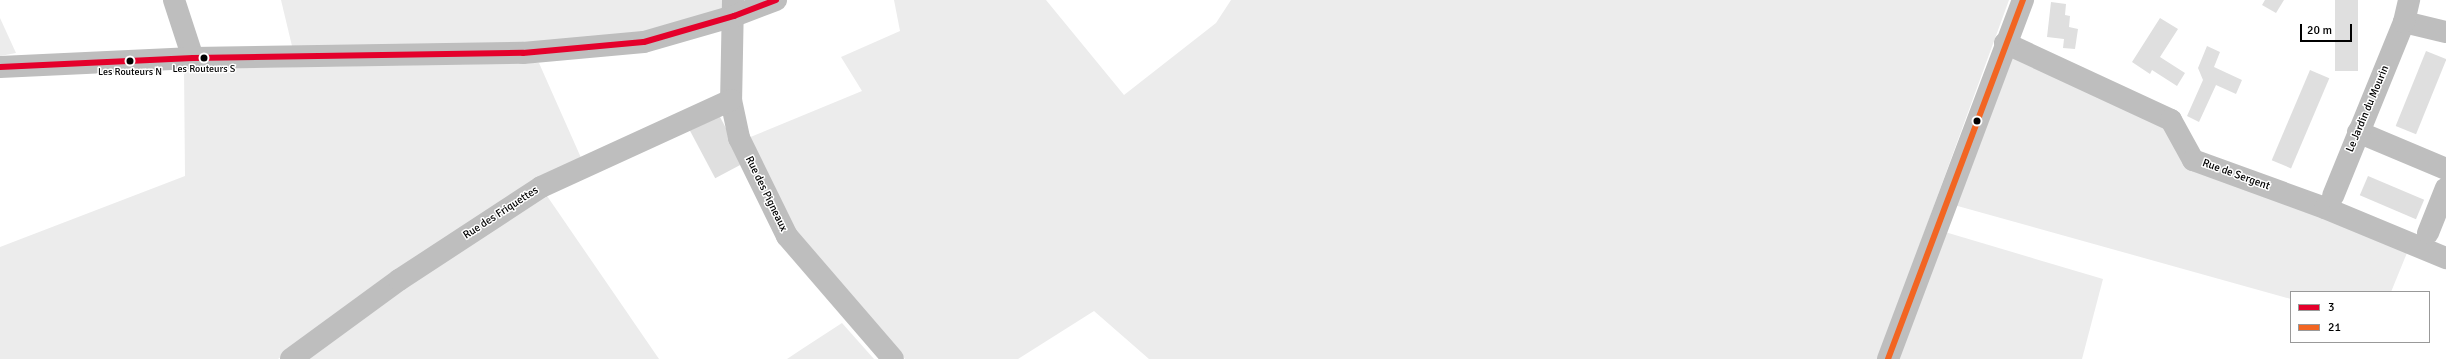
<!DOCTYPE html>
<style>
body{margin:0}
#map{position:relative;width:2446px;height:359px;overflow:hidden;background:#fff;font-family:Signika,sans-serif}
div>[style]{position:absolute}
.green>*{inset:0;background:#ececec}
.building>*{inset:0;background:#dfdfdf;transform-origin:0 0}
.minor>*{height:22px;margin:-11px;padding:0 11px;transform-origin:11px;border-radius:11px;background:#bebebe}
.major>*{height:22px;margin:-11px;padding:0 11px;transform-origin:11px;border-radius:11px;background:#bebebe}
.bus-1>*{height:6px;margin:-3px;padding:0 3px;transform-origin:3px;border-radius:3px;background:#e4002b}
.bus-2>*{height:6px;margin:-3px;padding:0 3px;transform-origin:3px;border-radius:3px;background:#f26522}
.dots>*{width:11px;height:11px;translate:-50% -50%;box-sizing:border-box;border:2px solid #fff;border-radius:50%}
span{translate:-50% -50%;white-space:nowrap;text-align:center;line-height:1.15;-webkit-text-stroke:3px #fff;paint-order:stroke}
.bus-label{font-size:10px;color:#000}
.street-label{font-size:11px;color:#000}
.legend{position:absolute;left:2290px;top:291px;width:140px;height:52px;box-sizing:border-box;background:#fff;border:1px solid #999;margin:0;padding:5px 7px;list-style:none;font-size:12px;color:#000}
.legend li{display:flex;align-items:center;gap:8px;height:20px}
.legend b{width:20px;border:1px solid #999}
.scale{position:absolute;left:2300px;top:24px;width:52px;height:18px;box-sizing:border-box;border:2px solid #000;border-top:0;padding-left:5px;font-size:12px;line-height:14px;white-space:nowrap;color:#000;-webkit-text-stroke:3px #fff;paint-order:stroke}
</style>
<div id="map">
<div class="green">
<i style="clip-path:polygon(281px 0,728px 0,729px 7px,629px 36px,501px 44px,292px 46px)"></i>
<i style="clip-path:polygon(894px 0,1046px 0,1124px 95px,1216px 23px,1231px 0,2009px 0,1878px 359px,1149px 359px,1094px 311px,1018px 359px,905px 359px,798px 237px,748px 138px,862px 91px,841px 57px,900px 31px)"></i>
<i style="clip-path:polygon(0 18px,16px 53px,0 56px)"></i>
<i style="clip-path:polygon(2013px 55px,2166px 121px,2177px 153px,2409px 248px,2391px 292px,2291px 292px,2291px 299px,1954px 205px)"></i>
<i style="clip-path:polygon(539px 63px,582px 160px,541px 182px,278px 359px,0 359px,0 247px,185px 176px,184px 69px)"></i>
<i style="clip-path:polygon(545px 193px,659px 359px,301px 359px)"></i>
<i style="clip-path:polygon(1945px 232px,2103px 279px,2082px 359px,1899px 359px)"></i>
<i style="clip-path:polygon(842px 323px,874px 359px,787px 359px,802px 349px)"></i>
</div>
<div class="building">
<i style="clip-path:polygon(2265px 0,2284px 0,2276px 13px,2262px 5px)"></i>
<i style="left:2335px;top:0;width:23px;height:71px"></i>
<i style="clip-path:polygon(2051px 2px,2066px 4px,2065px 15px,2070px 16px,2069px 27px,2078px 29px,2075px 49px,2063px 48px,2064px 39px,2047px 37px)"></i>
<i style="clip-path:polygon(2160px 18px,2178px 29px,2160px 57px,2185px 73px,2177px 86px,2152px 70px,2150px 74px,2132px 62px)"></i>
<i style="clip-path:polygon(2207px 46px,2220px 52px,2214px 67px,2242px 80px,2236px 94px,2216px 85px,2199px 122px,2187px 116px,2203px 80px,2198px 68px)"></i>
<i style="left:2426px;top:51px;width:22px;height:81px;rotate:22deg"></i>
<i style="left:2310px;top:70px;width:21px;height:98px;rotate:23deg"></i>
<i style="left:719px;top:115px;width:54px;height:33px;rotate:62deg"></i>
<i style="left:2368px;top:176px;width:61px;height:21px;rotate:23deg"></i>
</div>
<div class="minor">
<i style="left:174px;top:0;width:61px;rotate:71.9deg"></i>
<i style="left:733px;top:0;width:100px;rotate:91.1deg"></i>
<i style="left:731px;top:100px;width:39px;rotate:78deg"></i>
<i style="left:739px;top:138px;width:109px;rotate:63.9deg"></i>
<i style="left:787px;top:236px;width:162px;rotate:49.2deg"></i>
<i style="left:2404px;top:22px;width:43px;rotate:13.4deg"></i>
<i style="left:2005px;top:43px;width:183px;rotate:24.9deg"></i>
<i style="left:2171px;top:120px;width:46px;rotate:61.2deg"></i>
<i style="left:2193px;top:160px;width:140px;rotate:20deg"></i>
<i style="left:2325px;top:208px;width:131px;rotate:22.5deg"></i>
<i style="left:2358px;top:132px;width:95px;rotate:22.8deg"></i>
<i style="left:2333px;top:196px;width:188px;rotate:-67.8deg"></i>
<i style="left:2404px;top:22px;width:23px;rotate:-77deg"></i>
<i style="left:2428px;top:233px;width:48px;rotate:-68.2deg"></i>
<i style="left:291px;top:359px;width:134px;rotate:-36.2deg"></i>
<i style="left:399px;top:280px;width:170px;rotate:-33.2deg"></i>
<i style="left:541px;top:187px;width:209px;rotate:-24.6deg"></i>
</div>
<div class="major">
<i style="left:0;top:67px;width:193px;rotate:-2.7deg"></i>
<i style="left:193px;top:58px;width:330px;rotate:-0.9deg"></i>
<i style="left:523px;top:53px;width:121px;rotate:-5.2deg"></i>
<i style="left:644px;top:42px;width:94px;rotate:-16.1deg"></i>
<i style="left:734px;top:16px;width:45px;rotate:-20.9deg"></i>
<i style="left:1888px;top:359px;width:384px;rotate:-69.4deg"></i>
</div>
<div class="bus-1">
<i style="left:0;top:67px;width:193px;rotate:-2.7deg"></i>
<i style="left:193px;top:58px;width:330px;rotate:-0.9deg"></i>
<i style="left:523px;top:53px;width:121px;rotate:-5.2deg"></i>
<i style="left:644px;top:42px;width:94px;rotate:-16.1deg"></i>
<i style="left:734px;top:16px;width:45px;rotate:-20.9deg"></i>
</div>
<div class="bus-2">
<i style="left:1888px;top:359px;width:384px;rotate:-69.4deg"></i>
</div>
<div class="dots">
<i style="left:204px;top:58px;background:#000"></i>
<i style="left:130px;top:61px;background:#000"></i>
<i style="left:1977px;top:121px;background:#000"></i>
</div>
<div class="bus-label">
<span style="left:204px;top:70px">Les Routeurs S</span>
<span style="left:130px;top:73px">Les Routeurs N</span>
</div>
<div class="street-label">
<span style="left:2368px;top:109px;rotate:-67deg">Le Jardin du Mourin</span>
<span style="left:2236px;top:175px;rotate:20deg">Rue de Sergent</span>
<span style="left:766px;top:194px;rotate:64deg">Rue des Pigneaux</span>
<span style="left:501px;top:213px;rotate:-33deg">Rue des Friquettes</span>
</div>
<ul class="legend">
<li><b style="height:5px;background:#e4002b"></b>3</li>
<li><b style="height:5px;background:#f26522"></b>21</li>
</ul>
<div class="scale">20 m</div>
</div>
